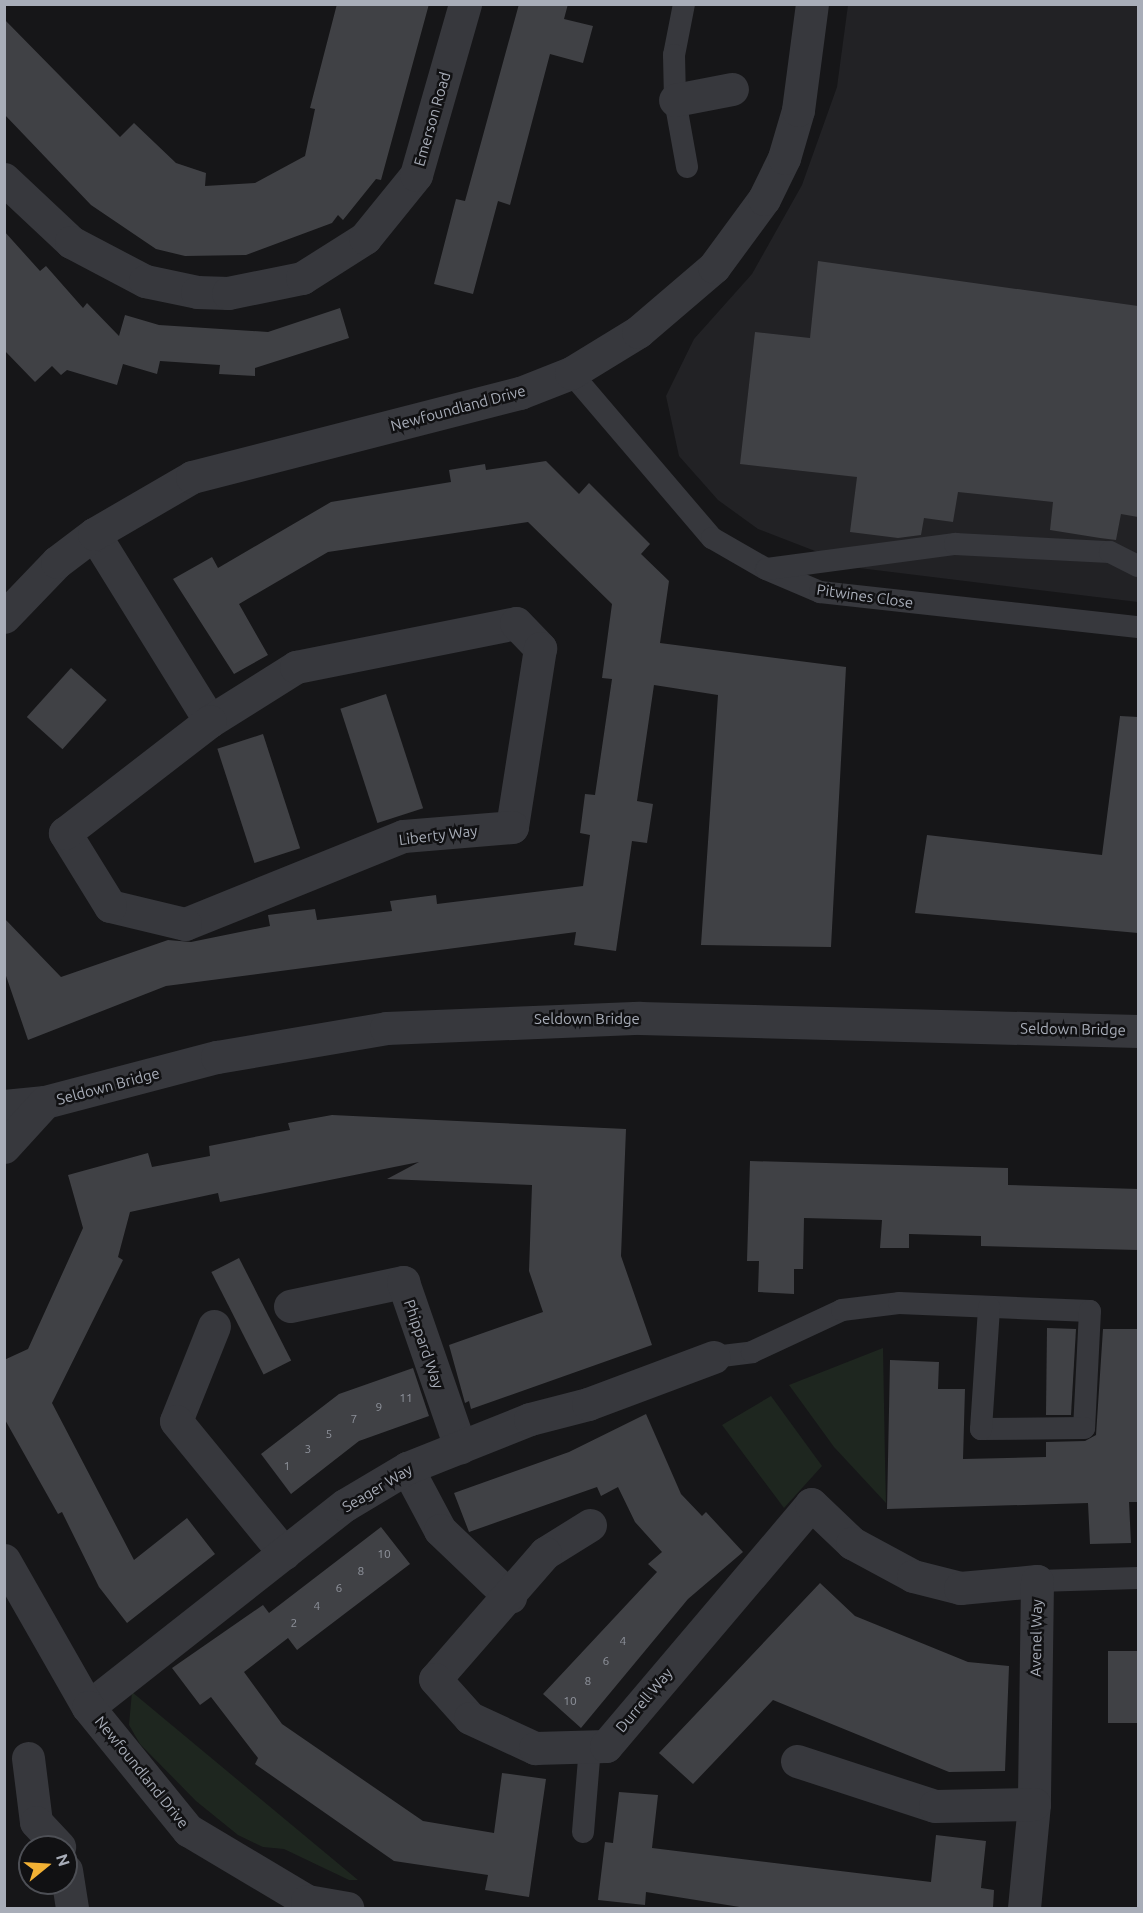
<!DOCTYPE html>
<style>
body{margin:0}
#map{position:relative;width:1143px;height:1913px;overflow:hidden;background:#161618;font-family:Ubuntu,sans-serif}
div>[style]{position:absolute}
.built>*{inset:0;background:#222225}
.green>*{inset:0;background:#1e261f}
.building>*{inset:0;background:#404145;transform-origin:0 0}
.service>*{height:22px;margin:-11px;padding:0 11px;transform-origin:11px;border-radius:11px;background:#37383d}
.minor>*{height:33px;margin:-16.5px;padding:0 16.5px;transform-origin:16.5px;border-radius:16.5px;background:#37383d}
.tertiary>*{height:33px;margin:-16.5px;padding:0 16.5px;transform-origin:16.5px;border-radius:16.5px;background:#37383d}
span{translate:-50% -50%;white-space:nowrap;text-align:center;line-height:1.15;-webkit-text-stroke:5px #111113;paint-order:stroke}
.number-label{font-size:12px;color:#8e929b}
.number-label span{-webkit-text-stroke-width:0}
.street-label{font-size:15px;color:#a8adb8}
.frame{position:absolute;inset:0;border:6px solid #a8adb8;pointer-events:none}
.north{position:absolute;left:18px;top:1835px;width:60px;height:60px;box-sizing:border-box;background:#111113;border:2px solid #4d4f55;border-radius:50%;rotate:72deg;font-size:16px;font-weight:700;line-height:24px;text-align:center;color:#a8adb8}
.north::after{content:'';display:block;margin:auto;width:21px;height:27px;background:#f2b134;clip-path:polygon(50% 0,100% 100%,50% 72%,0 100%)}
</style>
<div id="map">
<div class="built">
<i style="clip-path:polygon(848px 5px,1138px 5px,1138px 602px,859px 568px,758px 529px,718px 500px,679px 456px,666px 396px,694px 339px,752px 274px,802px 185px,837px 87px)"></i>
</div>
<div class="green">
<i style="clip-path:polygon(883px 1348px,885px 1461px,886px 1503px,834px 1447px,789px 1385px)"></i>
<i style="clip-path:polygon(771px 1396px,822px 1466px,784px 1508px,722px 1425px)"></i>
<i style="clip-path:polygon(132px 1692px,358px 1880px,349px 1880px,284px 1849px,263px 1847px,238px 1835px,196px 1801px,140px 1744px,129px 1725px)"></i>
</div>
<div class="building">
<i style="clip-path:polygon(337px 4px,429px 4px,381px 180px,376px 179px,343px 220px,338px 215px,332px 223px,246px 255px,185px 256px,156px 249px,91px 205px,4px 114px,4px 19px,120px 137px,134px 123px,176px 163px,206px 173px,205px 186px,255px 183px,305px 156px,315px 109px,310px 108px)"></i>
<i style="clip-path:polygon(519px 4px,568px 4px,564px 19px,593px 26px,583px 63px,550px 54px,510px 205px,498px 201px,473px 294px,434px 284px,456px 199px,465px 201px)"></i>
<i style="clip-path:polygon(4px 231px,40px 271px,46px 266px,83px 308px,87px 303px,119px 336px,125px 315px,159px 325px,268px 332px,340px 308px,349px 338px,255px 368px,255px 376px,219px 374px,220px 365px,160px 361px,157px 374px,123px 364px,117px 385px,67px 370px,61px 375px,52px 366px,35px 382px,4px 350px)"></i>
<i style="clip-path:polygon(818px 261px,1138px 306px,1138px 517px,1121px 514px,1116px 540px,1100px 538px,1050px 530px,1053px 502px,958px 492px,953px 522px,924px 518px,921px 535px,898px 538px,850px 532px,857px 477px,740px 464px,755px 332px,810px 338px)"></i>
<i style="clip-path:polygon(546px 461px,579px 494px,589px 483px,650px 544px,641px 554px,669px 581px,660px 643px,846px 667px,831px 947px,701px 945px,718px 695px,654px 685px,637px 801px,653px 804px,647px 843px,632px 841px,616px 951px,574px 945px,576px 932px,166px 986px,28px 1040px,4px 970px,4px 918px,61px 977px,168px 940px,191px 942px,270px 926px,268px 915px,315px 909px,317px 920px,392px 911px,390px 901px,436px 895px,437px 904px,583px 886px,590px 835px,580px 833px,585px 794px,595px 795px,612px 679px,602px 678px,612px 604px,528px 522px,328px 552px,239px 604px,268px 655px,234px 674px,173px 579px,212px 557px,218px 568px,331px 502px,451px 482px,449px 470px,485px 464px,486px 470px)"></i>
<i style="left:71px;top:668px;width:48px;height:66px;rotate:42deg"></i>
<i style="left:386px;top:694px;width:120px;height:48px;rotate:72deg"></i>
<i style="clip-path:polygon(1120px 716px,1138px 717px,1138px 933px,915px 913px,927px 835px,1102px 855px)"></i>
<i style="left:263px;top:734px;width:120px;height:48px;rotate:72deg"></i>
<i style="clip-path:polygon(332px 1115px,626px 1129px,621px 1256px,652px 1345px,471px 1409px,469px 1401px,465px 1403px,449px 1345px,543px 1312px,529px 1271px,532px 1185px,387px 1179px,419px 1162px,220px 1202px,218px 1193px,130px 1212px,118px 1257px,123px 1260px,52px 1403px,134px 1560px,187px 1518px,215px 1554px,127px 1623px,99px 1587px,62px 1512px,58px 1514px,4px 1418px,4px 1360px,28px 1349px,83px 1228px,68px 1175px,148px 1153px,152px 1167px,210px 1156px,209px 1146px,290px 1130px,288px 1123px)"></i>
<i style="clip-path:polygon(750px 1161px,1008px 1168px,1008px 1185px,1138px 1189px,1138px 1250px,981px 1246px,981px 1236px,909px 1234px,909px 1248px,880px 1248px,882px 1220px,804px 1218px,803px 1269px,794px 1269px,794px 1294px,758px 1292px,759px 1261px,747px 1261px)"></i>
<i style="left:239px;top:1258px;width:115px;height:31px;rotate:63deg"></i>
<i style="clip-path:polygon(1047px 1328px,1076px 1329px,1071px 1415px,1046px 1415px)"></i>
<i style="clip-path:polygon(1103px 1329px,1138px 1329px,1138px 1502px,1129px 1502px,1131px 1543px,1090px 1544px,1088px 1503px,887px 1509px,890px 1360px,939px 1362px,938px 1389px,965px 1389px,963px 1459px,1046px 1457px,1046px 1442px,1085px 1441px,1096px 1435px)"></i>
<i style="clip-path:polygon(413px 1368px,429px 1416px,359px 1441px,291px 1494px,261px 1454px,339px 1394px)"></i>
<i style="clip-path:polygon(646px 1414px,681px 1494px,702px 1516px,706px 1512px,743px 1552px,688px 1599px,581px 1728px,543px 1694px,657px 1572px,648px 1564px,662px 1552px,635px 1522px,618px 1487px,601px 1496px,597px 1487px,469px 1532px,454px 1493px,569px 1452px)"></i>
<i style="clip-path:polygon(381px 1527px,410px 1564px,297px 1650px,288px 1638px,244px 1672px,282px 1724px,423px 1821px,494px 1833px,502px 1773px,546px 1779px,529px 1897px,485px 1890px,488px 1875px,394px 1861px,255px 1764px,258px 1758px,211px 1697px,200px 1705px,172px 1668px,263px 1605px,269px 1613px)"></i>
<i style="clip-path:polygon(820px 1583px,855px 1616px,968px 1662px,1009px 1666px,1005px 1771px,949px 1772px,773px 1700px,693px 1784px,659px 1753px)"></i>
<i style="left:1108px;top:1651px;width:30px;height:72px"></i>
<i style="clip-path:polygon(619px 1792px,658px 1795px,652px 1848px,931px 1882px,936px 1835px,986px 1841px,981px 1888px,994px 1890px,993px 1908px,746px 1908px,646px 1892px,645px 1905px,598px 1900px,605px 1842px,613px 1843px)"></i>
</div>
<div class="service">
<i style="left:684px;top:4px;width:52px;rotate:101.1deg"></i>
<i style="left:674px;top:55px;width:45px;rotate:88.7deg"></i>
<i style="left:675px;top:100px;width:68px;rotate:79.8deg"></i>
<i style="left:571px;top:373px;width:217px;rotate:49.5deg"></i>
<i style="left:712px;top:538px;width:62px;rotate:29.9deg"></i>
<i style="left:766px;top:569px;width:59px;rotate:23.1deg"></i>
<i style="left:820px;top:592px;width:320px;rotate:6.3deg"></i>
<i style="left:767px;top:569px;width:190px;rotate:-7.6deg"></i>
<i style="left:955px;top:544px;width:155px;rotate:3deg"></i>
<i style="left:1110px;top:552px;width:31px;rotate:27deg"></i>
<i style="left:714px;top:1357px;width:38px;rotate:-7deg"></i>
<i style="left:752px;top:1352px;width:99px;rotate:-25deg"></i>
<i style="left:842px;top:1310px;width:57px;rotate:-7deg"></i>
<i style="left:899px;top:1303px;width:191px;rotate:2.4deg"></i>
<i style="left:1090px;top:1311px;width:117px;rotate:92.9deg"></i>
<i style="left:1084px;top:1428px;width:103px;rotate:179.4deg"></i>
<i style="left:981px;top:1429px;width:122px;rotate:-86.2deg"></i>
<i style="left:1037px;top:1581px;width:101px;rotate:-1.7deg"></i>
<i style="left:583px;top:1832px;width:86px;rotate:-85.3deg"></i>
</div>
<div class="minor">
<i style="left:675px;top:100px;width:58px;rotate:-10.9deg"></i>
<i style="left:4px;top:179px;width:92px;rotate:43.2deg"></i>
<i style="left:71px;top:242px;width:84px;rotate:27.8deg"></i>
<i style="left:145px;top:281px;width:53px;rotate:11.9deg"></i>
<i style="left:197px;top:292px;width:31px;rotate:2deg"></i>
<i style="left:228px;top:293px;width:76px;rotate:-11.5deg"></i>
<i style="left:302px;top:278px;width:75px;rotate:-32.4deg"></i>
<i style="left:365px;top:238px;width:81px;rotate:-51deg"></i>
<i style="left:416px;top:175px;width:178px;rotate:-74deg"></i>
<i style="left:94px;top:534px;width:220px;rotate:58.2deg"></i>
<i style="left:210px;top:721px;width:102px;rotate:-32.1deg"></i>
<i style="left:296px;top:667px;width:224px;rotate:-11.3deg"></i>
<i style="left:516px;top:623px;width:35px;rotate:46deg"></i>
<i style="left:540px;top:648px;width:181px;rotate:98.9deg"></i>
<i style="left:512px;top:827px;width:109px;rotate:175.3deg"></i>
<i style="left:403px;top:836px;width:235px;rotate:158deg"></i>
<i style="left:185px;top:924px;width:77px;rotate:-166.5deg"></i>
<i style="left:110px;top:906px;width:86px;rotate:-121.7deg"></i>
<i style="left:65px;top:833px;width:183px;rotate:-37.7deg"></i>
<i style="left:290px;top:1306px;width:116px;rotate:-12deg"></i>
<i style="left:403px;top:1282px;width:175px;rotate:70.9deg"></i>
<i style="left:214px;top:1326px;width:102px;rotate:111.8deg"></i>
<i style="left:176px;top:1421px;width:171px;rotate:50.7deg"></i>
<i style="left:407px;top:1468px;width:70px;rotate:62deg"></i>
<i style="left:440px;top:1530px;width:97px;rotate:43.7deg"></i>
<i style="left:590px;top:1525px;width:53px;rotate:148.1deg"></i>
<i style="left:545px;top:1553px;width:167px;rotate:131.1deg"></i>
<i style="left:435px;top:1679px;width:52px;rotate:48.1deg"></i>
<i style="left:470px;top:1718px;width:72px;rotate:24.8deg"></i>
<i style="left:535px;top:1748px;width:71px;rotate:-1.6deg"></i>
<i style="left:606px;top:1746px;width:317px;rotate:-49.7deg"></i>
<i style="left:811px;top:1504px;width:57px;rotate:43.6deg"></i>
<i style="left:852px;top:1543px;width:69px;rotate:28.4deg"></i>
<i style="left:913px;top:1576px;width:49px;rotate:14.3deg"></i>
<i style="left:960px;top:1588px;width:77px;rotate:-5.2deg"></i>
<i style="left:1037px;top:1581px;width:223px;rotate:90.8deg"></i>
<i style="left:1034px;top:1804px;width:104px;rotate:95.5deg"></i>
<i style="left:88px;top:1707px;width:327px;rotate:-38.2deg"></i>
<i style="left:345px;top:1505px;width:72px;rotate:-30.8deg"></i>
<i style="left:407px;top:1468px;width:132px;rotate:-21.7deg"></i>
<i style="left:530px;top:1419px;width:60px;rotate:-14.5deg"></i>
<i style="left:588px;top:1404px;width:134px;rotate:-20.5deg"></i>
<i style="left:28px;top:1758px;width:64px;rotate:82.9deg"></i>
<i style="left:36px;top:1822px;width:34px;rotate:47deg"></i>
<i style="left:797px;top:1761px;width:145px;rotate:18.1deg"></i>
<i style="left:935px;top:1806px;width:99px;rotate:-1.2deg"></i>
<i style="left:66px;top:1870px;width:38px;rotate:81deg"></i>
</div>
<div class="tertiary">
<i style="left:4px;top:617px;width:76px;rotate:-46.1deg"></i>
<i style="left:57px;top:562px;width:46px;rotate:-37.1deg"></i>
<i style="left:94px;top:534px;width:113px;rotate:-30.2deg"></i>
<i style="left:192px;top:477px;width:339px;rotate:-14.4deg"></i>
<i style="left:520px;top:393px;width:55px;rotate:-21.4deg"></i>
<i style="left:571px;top:373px;width:79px;rotate:-31.5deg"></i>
<i style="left:638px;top:332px;width:100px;rotate:-40.5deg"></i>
<i style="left:714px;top:267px;width:84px;rotate:-53.7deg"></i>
<i style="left:764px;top:199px;width:46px;rotate:-64deg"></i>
<i style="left:784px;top:158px;width:50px;rotate:-73.7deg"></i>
<i style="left:798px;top:110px;width:107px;rotate:-82.5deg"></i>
<i style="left:4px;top:1106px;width:41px;rotate:-5.6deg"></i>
<i style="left:45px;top:1102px;width:178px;rotate:-14.7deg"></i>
<i style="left:217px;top:1057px;width:171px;rotate:-9.7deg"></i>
<i style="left:386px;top:1028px;width:254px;rotate:-2.3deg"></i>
<i style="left:640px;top:1018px;width:498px;rotate:1.5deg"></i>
<i style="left:4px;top:1147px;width:61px;rotate:-47.7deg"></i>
<i style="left:4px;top:1560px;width:169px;rotate:60.3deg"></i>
<i style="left:88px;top:1707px;width:159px;rotate:50.9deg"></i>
<i style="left:188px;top:1830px;width:139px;rotate:30.8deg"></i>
<i style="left:307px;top:1901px;width:41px;rotate:9.9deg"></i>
</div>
<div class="number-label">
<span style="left:406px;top:1398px">11</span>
<span style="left:379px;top:1407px">9</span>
<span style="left:354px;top:1419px">7</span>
<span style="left:329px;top:1434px">5</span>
<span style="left:308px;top:1449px">3</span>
<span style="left:287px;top:1466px">1</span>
<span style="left:384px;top:1554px">10</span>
<span style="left:361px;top:1571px">8</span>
<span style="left:339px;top:1588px">6</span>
<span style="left:317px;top:1606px">4</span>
<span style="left:294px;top:1623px">2</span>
<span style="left:623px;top:1641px">4</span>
<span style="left:606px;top:1661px">6</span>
<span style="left:588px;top:1681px">8</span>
<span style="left:570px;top:1701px">10</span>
</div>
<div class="street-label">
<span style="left:432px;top:119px;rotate:-74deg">Emerson Road</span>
<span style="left:458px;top:408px;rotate:-15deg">Newfoundland Drive</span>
<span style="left:865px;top:596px;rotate:8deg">Pitwines Close</span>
<span style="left:438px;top:835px;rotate:-7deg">Liberty Way</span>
<span style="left:587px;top:1019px">Seldown Bridge</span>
<span style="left:1073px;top:1029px;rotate:1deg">Seldown Bridge</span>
<span style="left:108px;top:1086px;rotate:-15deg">Seldown Bridge</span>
<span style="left:424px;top:1344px;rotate:71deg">Phippard Way</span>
<span style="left:377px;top:1488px;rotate:-31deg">Seager Way</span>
<span style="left:1036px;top:1638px;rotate:-89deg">Avenel Way</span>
<span style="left:644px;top:1700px;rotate:-50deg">Durrell Way</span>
<span style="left:142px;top:1772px;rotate:51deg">Newfoundland Drive</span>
</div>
<div class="frame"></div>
<div class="north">N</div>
</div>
